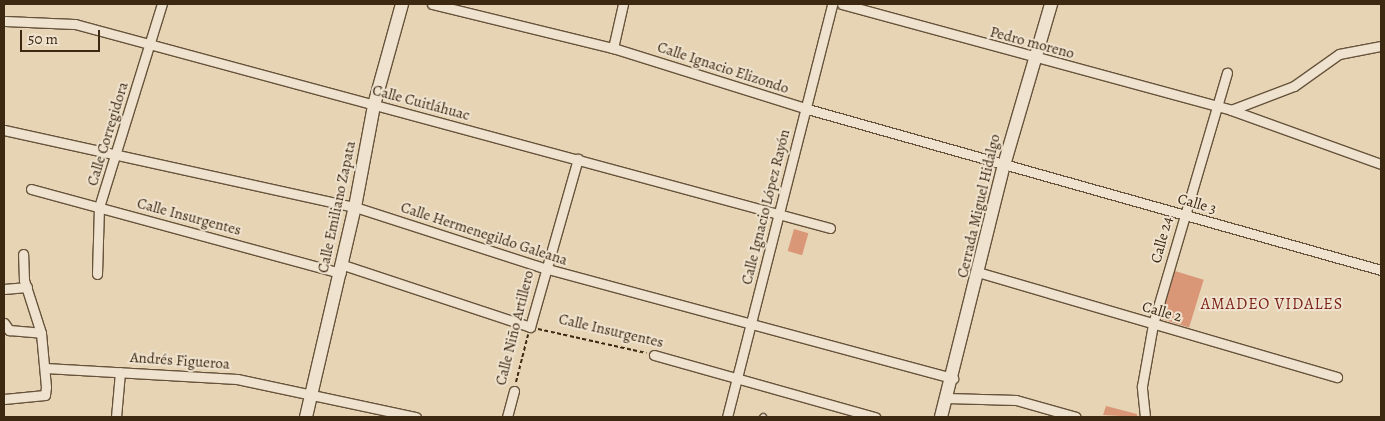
<!DOCTYPE html>
<meta charset="utf-8">
<style>
body{margin:0}
#map{position:relative;width:1385px;height:421px;overflow:hidden;background:#e6d4b5;font-family:Alegreya,serif}
div>[style]{position:absolute}
.building>*{inset:0;background:#da9778;transform-origin:0 0}
.path>*{height:2px;margin-top:-1px;transform-origin:0;background:repeating-linear-gradient(90deg,#3d2812 0 4px,transparent 0 6.5px)}
.roads{filter:drop-shadow(1px 0 #67533b) drop-shadow(-1px 0 #67533b) drop-shadow(0 1px #67533b) drop-shadow(0 -1px #67533b)}
.lane>*{height:4.5px;margin:-2.25px;padding:0 2.25px;transform-origin:2.25px;border-radius:2.25px;background:#efe3cf}
.street>*{height:9px;margin:-4.5px;padding:0 4.5px;transform-origin:4.5px;border-radius:4.5px;background:#efe3cf}
.secondary>*{height:12px;margin:-6px;padding:0 6px;transform-origin:6px;border-radius:6px;background:#efe3cf}
span{translate:-50% -50%;white-space:nowrap;text-align:center;line-height:1.15;-webkit-text-stroke:4px #efe3cf;paint-order:stroke}
.street-label{font-size:15px;color:#3d2812}
.neighbourhood-label{font-size:16px;color:#7a1f14;letter-spacing:1px}
.frame{position:absolute;inset:0;border:5px solid #3d2812;pointer-events:none}
.scale{position:absolute;left:20px;top:30px;width:80px;height:22px;box-sizing:border-box;border:2px solid #3d2812;border-top:0;padding-left:6px;font-size:15px;line-height:18px;white-space:nowrap;color:#3d2812;-webkit-text-stroke:4px #efe3cf;paint-order:stroke}
</style>
<div id="map">
<div class="building">
<i style="left:794px;top:229px;width:15px;height:23px;rotate:16deg"></i>
<i style="left:1175px;top:271px;width:30px;height:50px;rotate:17deg"></i>
<i style="clip-path:polygon(1106px 406px,1137px 414px,1137px 417px,1103px 415px)"></i>
</div>
<div class="path">
<i style="left:538px;top:329px;width:111px;rotate:12.5deg"></i>
<i style="left:516px;top:382px;width:49px;rotate:-75.7deg"></i>
</div>
<div class="roads">
<div class="lane">
<i style="left:762px;top:417px;width:1px;rotate:-45deg"></i>
</div>
<div class="street">
<i style="left:432px;top:4px;width:186px;rotate:13.7deg"></i>
<i style="left:613px;top:48px;width:200px;rotate:17.4deg"></i>
<i style="left:804px;top:108px;width:599px;rotate:15.68deg"></i>
<i style="left:842px;top:4px;width:403px;rotate:15.2deg"></i>
<i style="left:1231px;top:110px;width:159px;rotate:19.8deg"></i>
<i style="left:4px;top:21px;width:71px;rotate:2.4deg"></i>
<i style="left:75px;top:24px;width:782px;rotate:15.12deg"></i>
<i style="left:613px;top:48px;width:45px;rotate:-77.2deg"></i>
<i style="left:1231px;top:110px;width:67px;rotate:-20.9deg"></i>
<i style="left:1294px;top:86px;width:55px;rotate:-35.4deg"></i>
<i style="left:1339px;top:54px;width:43px;rotate:-10.8deg"></i>
<i style="left:4px;top:130px;width:359px;rotate:12.4deg"></i>
<i style="left:355px;top:207px;width:199px;rotate:17.9deg"></i>
<i style="left:544px;top:268px;width:424px;rotate:15.1deg"></i>
<i style="left:31px;top:189px;width:321px;rotate:15.2deg"></i>
<i style="left:343px;top:265px;width:197px;rotate:18.3deg"></i>
<i style="left:530px;top:327px;width:175px;rotate:-74.1deg"></i>
<i style="left:981px;top:273px;width:371px;rotate:16.3deg"></i>
<i style="left:97px;top:274px;width:67px;rotate:-88.3deg"></i>
<i style="left:99px;top:207px;width:213px;rotate:-72.8deg"></i>
<i style="left:4px;top:289px;width:23px;rotate:-5deg"></i>
<i style="left:4px;top:323px;width:9px;rotate:54deg"></i>
<i style="left:9px;top:330px;width:32px;rotate:5deg"></i>
<i style="left:654px;top:355px;width:230px;rotate:15.7deg"></i>
<i style="left:45px;top:368px;width:192px;rotate:3.3deg"></i>
<i style="left:237px;top:379px;width:183px;rotate:12deg"></i>
<i style="left:947px;top:398px;width:69px;rotate:1.7deg"></i>
<i style="left:1016px;top:400px;width:62px;rotate:15.8deg"></i>
<i style="left:4px;top:399px;width:41px;rotate:-5.6deg"></i>
<i style="left:45px;top:395px;width:8px;rotate:-83deg"></i>
<i style="left:46px;top:387px;width:54px;rotate:-95.3deg"></i>
<i style="left:41px;top:333px;width:56px;rotate:-107.8deg"></i>
<i style="left:24px;top:280px;width:26px;rotate:-92deg"></i>
<i style="left:116px;top:417px;width:45px;rotate:-84.9deg"></i>
<i style="left:507px;top:417px;width:27px;rotate:-75deg"></i>
<i style="left:727px;top:417px;width:426px;rotate:-75.7deg"></i>
<i style="left:1145px;top:417px;width:31px;rotate:-96deg"></i>
<i style="left:1142px;top:386px;width:63px;rotate:-79.9deg"></i>
<i style="left:1153px;top:324px;width:262px;rotate:-73.6deg"></i>
</div>
<div class="secondary">
<i style="left:306px;top:417px;width:216px;rotate:-76.9deg"></i>
<i style="left:355px;top:207px;width:104px;rotate:-79.4deg"></i>
<i style="left:374px;top:105px;width:105px;rotate:-74.5deg"></i>
<i style="left:941px;top:417px;width:260px;rotate:-76deg"></i>
<i style="left:1004px;top:165px;width:168px;rotate:-73.7deg"></i>
</div>
</div>
<div class="street-label">
<span style="left:1032px;top:43px;rotate:15deg">Pedro moreno</span>
<span style="left:723px;top:68px;rotate:18deg">Calle Ignacio Elizondo</span>
<span style="left:421px;top:103px;rotate:15deg">Calle Cuitláhuac</span>
<span style="left:108px;top:134px;rotate:-73deg">Calle Corregidora</span>
<span style="left:1197px;top:204px;rotate:16deg">Calle 3</span>
<span style="left:979px;top:206px;rotate:-77deg">Cerrada Miguel Hidalgo</span>
<span style="left:337px;top:207px;rotate:-78deg">Calle Emiliano Zapata</span>
<span style="left:766px;top:207px;rotate:-76deg">Calle Ignacio López Rayón</span>
<span style="left:189px;top:217px;rotate:15deg">Calle Insurgentes</span>
<span style="left:484px;top:234px;rotate:18deg">Calle Hermenegildo Galeana</span>
<span style="left:1162px;top:240px;rotate:-75deg">Calle 24</span>
<span style="left:1162px;top:312px;rotate:16deg">Calle 2</span>
<span style="left:515px;top:328px;rotate:-76deg">Calle Niño Artillero</span>
<span style="left:611px;top:331px;rotate:13deg">Calle Insurgentes</span>
<span style="left:180px;top:361px;rotate:4deg">Andrés Figueroa</span>
</div>
<div class="neighbourhood-label">
<span style="left:1272px;top:304px">AMADEO VIDALES</span>
</div>
<div class="frame"></div>
<div class="scale">50 m</div>
</div>
